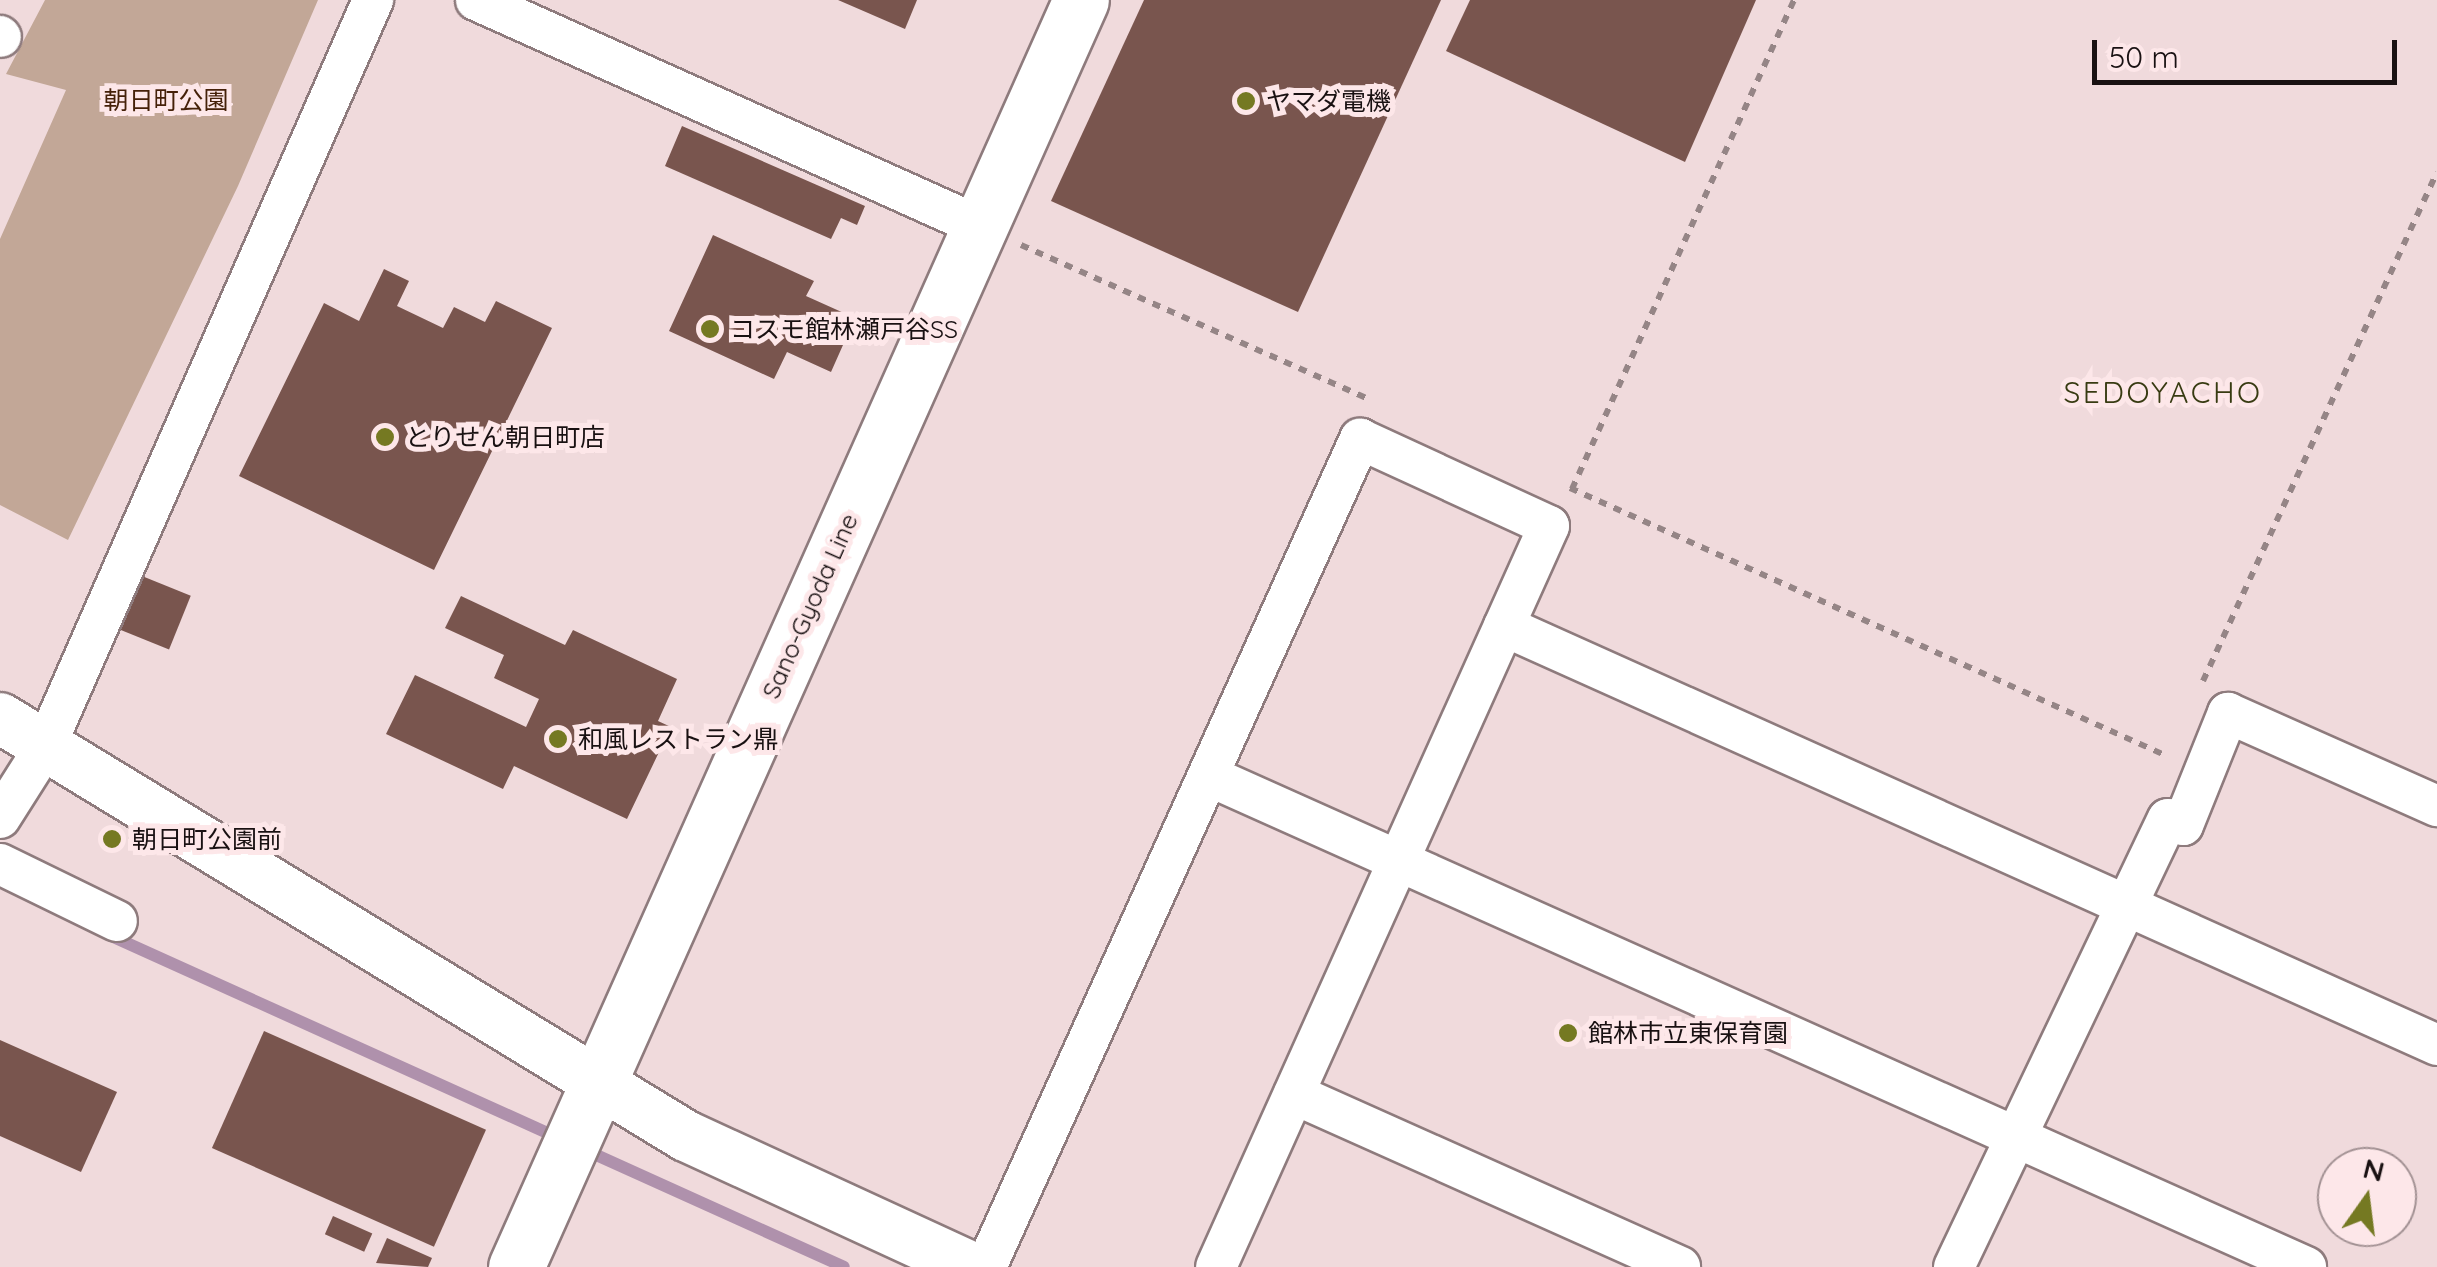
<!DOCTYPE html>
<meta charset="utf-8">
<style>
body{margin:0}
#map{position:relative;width:2437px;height:1267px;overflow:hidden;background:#f0dadc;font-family:Quicksand,"Noto Sans JP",sans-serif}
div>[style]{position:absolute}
.green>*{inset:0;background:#c2a797}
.stream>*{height:12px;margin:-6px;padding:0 6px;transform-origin:6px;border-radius:6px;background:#af91ac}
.building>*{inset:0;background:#79554e;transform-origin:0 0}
.path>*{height:6px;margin-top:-3px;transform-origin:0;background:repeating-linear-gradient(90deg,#958586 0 8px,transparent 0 16px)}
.roads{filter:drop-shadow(2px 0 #8e7b7d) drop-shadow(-2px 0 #8e7b7d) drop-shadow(0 2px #8e7b7d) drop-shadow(0 -2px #8e7b7d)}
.minor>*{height:40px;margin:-20px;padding:0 20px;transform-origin:20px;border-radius:20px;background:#fff}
.tertiary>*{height:50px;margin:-25px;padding:0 25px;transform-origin:25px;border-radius:25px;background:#fff}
.primary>*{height:55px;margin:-27.5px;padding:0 27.5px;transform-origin:27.5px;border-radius:27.5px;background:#fff}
.dots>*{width:28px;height:28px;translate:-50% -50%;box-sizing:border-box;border:5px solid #fde7e9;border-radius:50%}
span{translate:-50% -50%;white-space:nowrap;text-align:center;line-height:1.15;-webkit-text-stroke:10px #fde7e9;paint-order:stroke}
.park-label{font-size:25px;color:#452109}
.poi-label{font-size:25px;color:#191112}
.left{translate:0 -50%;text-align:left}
.street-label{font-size:25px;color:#191112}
.quarter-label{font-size:30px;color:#383b12;letter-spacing:2.5px}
.north{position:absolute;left:2317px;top:1147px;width:100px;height:100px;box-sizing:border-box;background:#fde7e9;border:2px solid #a29193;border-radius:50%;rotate:14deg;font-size:28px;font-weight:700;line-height:40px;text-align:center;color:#191112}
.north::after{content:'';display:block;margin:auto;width:35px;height:45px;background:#757922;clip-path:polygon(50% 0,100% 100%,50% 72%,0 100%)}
.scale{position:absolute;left:2092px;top:40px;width:305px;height:45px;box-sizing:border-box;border:5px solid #191112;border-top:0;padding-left:12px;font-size:30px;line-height:35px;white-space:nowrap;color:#191112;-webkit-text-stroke:8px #fde7e9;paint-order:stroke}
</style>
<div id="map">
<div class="green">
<i style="clip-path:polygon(45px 0,318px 0,238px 186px,68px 540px,0 505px,0 239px,66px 90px,6px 74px)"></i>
</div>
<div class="stream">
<i style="left:109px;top:935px;width:495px;rotate:24.3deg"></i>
<i style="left:583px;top:1149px;width:286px;rotate:24.3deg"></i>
</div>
<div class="building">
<i style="clip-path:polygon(838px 0,917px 0,905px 29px)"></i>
<i style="clip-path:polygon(1144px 0,1441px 0,1298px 312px,1051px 201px)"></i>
<i style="clip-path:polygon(1470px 0,1756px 0,1685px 162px,1446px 51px)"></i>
<i style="clip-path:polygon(682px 126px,865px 206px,857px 225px,841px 218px,831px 239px,665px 166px)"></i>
<i style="clip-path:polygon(713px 235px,814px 281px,806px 296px,855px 318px,831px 372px,787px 352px,774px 379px,669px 331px)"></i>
<i style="clip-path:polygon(384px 269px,409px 281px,397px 306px,443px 328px,454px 307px,485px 322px,496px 301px,552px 328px,434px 570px,239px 476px,324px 303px,359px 321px)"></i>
<i style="left:137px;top:574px;width:58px;height:58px;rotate:22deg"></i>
<i style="clip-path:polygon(461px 596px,565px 645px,573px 630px,677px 679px,658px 721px,671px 727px,627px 819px,514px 766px,503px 789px,386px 734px,415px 675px,526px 727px,539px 699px,494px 678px,504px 655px,445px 628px)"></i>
<i style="left:264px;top:1031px;width:243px;height:128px;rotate:24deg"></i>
<i style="clip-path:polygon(0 1040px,117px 1092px,81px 1172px,0 1136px)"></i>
<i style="left:333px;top:1216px;width:43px;height:20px;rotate:24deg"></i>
<i style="clip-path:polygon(387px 1238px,432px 1258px,428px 1267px,376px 1263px)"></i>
</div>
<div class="path">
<i style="left:1021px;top:245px;width:377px;rotate:23.9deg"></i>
<i style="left:1570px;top:488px;width:654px;rotate:24.18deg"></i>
<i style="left:1572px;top:489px;width:537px;rotate:-65.58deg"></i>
<i style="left:2203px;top:681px;width:560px;rotate:-65.31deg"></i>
</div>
<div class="roads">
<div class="minor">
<i style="left:476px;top:0;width:551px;rotate:24.19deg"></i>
<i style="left:0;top:36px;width:1px;rotate:45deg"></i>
<i style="left:1504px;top:626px;width:1023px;rotate:24.18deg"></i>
<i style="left:1209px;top:776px;width:1202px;rotate:24.11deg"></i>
<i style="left:0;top:818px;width:84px;rotate:-57.6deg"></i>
<i style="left:45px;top:747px;width:816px;rotate:-66.29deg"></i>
<i style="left:0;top:864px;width:130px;rotate:26deg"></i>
<i style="left:1294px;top:1094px;width:423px;rotate:24.1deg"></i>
<i style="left:986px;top:1267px;width:909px;rotate:-65.69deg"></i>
<i style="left:1360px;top:439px;width:208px;rotate:24.7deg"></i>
<i style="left:1549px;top:526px;width:812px;rotate:114.2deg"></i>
<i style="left:1954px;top:1267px;width:496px;rotate:-64.5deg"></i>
<i style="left:2168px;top:819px;width:16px;rotate:22deg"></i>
<i style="left:2183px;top:825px;width:121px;rotate:-68.1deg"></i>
<i style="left:2228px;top:713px;width:229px;rotate:24deg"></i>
</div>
<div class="tertiary">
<i style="left:0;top:718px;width:803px;rotate:31.36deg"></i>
<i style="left:686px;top:1136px;width:314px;rotate:24.7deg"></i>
</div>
<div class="primary">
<i style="left:516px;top:1267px;width:1387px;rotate:-65.97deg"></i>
</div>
</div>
<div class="dots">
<i style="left:1246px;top:101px;background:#757922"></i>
<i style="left:710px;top:329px;background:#757922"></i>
<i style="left:385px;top:437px;background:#757922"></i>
<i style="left:558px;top:739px;background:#757922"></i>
<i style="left:112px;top:839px;background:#757922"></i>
<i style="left:1568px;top:1033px;background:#757922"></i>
</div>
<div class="park-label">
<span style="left:166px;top:100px">朝日町公園</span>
</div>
<div class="poi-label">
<span class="left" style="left:1266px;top:101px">ヤマダ電機</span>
<span class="left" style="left:730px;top:329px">コスモ館林瀬戸谷SS</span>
<span class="left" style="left:405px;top:437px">とりせん朝日町店</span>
<span class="left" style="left:578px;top:739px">和風レストラン鼎</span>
<span class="left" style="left:132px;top:839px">朝日町公園前</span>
<span class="left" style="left:1588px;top:1033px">館林市立東保育園</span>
</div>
<div class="street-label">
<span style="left:810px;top:606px;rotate:-66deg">Sano-Gyoda Line</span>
</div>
<div class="quarter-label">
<span style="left:2163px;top:392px">SEDOYACHO</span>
</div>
<div class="north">N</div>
<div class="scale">50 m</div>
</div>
